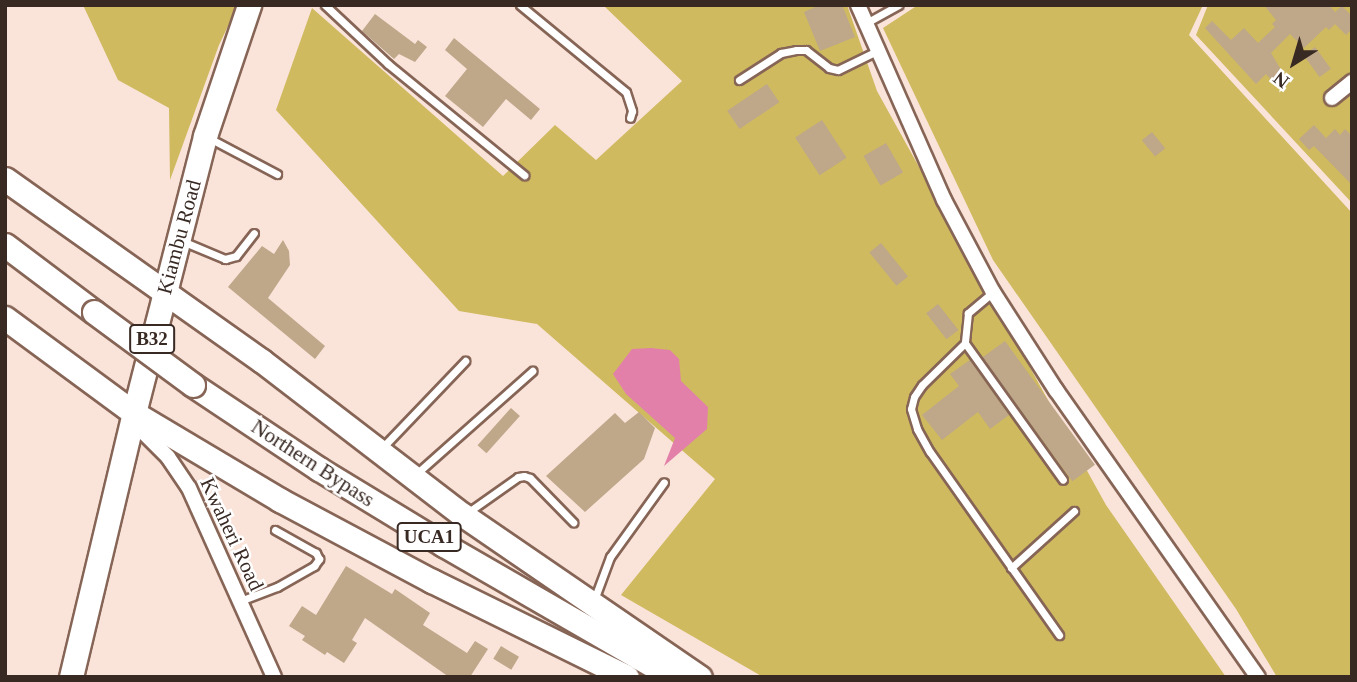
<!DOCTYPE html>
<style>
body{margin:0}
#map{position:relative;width:1357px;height:682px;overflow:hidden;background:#fae3d9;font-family:"Times New Roman",serif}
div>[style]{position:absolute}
.green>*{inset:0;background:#cfba5f}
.water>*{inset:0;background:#e280aa}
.building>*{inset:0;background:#bfa78a;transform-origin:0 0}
.roads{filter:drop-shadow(2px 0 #866556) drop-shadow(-2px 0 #866556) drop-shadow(0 2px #866556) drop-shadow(0 -2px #866556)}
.service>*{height:7px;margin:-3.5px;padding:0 3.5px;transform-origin:3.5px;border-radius:3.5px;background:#fff}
.minor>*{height:14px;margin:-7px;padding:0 7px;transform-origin:7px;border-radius:7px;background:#fff}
.primary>*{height:23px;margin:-11.5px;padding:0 11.5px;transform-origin:11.5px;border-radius:11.5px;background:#fff}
.trunk>*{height:23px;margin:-11.5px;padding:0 11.5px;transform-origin:11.5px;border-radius:11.5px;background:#fff}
.bridges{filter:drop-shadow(2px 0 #866556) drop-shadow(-2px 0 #866556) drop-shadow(0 2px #866556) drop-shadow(0 -2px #866556)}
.primary-bridge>*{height:23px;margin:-11.5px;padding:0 11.5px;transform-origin:11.5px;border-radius:11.5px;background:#fff}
span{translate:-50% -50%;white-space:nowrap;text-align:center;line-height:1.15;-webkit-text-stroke:5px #fff;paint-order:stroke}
.shield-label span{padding:2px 5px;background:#fff;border:2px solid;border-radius:5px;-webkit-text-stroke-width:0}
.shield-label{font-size:19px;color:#382923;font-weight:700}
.street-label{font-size:21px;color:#382923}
.frame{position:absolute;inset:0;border:7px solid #382923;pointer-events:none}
.north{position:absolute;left:1259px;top:28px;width:70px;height:70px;-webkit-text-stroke:5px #fff;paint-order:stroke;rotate:217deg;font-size:19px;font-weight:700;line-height:28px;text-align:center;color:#382923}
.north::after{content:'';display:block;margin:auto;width:24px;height:32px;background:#382923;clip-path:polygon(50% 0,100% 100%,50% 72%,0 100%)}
</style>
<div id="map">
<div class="green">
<i style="clip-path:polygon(83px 5px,238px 5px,219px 45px,170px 180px,169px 108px,118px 80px)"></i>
<i style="clip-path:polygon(603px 5px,847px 5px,877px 91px,1106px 505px,1226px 677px,763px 677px,621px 595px,715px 479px,537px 324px,459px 311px,276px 110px,312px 8px,503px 176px,555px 125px,596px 160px,682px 81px)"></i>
<i style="clip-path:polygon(918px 5px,1203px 5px,1189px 35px,1352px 213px,1352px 677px,1277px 677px,1236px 609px,993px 260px,883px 28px)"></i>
<i style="clip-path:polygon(1208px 5px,1352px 5px,1352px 203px,1196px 35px)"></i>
</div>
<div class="water">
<i style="clip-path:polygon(651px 348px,670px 350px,679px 359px,681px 381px,708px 407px,707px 429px,664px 466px,675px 438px,626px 394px,613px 374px,632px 349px)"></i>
</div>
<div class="building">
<i style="clip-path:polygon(820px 5px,842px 5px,855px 37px,820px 51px,804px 12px)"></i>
<i style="clip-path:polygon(1264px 5px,1329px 5px,1335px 12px,1342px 6px,1352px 16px,1352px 29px,1346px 35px,1335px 24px,1329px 30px,1326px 27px,1304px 48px,1290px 34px,1271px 53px,1283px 73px,1273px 82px,1266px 74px,1256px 84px,1205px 28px,1212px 21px,1231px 40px,1244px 28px,1258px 43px,1275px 27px,1272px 24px,1276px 20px)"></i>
<i style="clip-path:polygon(375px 14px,415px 44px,418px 40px,427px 47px,415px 62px,399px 54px,394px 59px,362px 31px)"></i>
<i style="clip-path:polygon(454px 38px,540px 109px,531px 120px,506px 99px,483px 127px,445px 96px,467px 69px,445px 50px)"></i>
<i style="left:1315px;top:47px;width:27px;height:14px;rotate:54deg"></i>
<i style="left:767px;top:84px;width:22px;height:48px;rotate:56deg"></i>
<i style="left:822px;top:120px;width:45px;height:32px;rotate:57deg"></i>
<i style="clip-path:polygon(1314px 125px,1326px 138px,1335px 129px,1340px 135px,1345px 129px,1352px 136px,1352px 185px,1314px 146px,1309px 150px,1299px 139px)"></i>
<i style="left:1152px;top:132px;width:21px;height:13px;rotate:51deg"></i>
<i style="left:886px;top:143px;width:34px;height:26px;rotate:60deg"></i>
<i style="clip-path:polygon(283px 240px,289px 251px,290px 265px,268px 298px,325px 346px,315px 359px,228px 287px,262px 246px,274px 254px)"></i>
<i style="left:881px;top:243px;width:43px;height:15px;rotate:51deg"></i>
<i style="left:938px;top:304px;width:33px;height:15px;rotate:52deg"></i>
<i style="left:1005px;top:341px;width:153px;height:28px;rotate:54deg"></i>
<i style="clip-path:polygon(970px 360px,1009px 415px,990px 429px,978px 412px,942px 440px,922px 415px,959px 386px,950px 374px)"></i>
<i style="left:511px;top:408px;width:12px;height:50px;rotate:42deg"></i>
<i style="clip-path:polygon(639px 412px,655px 428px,644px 459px,585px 512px,546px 476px,615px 413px,625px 423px)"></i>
<i style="clip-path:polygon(346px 566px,392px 594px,395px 589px,430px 613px,423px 625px,467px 653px,475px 641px,488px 649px,470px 677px,449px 677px,365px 618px,352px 640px,357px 643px,344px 663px,327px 652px,325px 655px,302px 640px,305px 636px,289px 626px,302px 606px,316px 615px)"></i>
<i style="left:501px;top:646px;width:21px;height:15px;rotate:31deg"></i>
</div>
<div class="roads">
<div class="service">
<i style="left:325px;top:5px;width:86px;rotate:43.1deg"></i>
<i style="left:388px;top:64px;width:176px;rotate:39.2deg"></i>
<i style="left:520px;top:5px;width:137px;rotate:39.4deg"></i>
<i style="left:626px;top:92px;width:20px;rotate:72deg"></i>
<i style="left:632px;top:111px;width:7px;rotate:106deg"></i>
<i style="left:866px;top:23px;width:37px;rotate:-29deg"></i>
<i style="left:739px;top:80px;width:50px;rotate:-32.7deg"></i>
<i style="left:781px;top:53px;width:15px;rotate:-11deg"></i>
<i style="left:796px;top:50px;width:10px"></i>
<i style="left:806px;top:50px;width:29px;rotate:38deg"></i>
<i style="left:829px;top:68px;width:9px;rotate:13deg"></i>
<i style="left:838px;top:70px;width:43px;rotate:-26deg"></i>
<i style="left:209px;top:138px;width:77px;rotate:27.9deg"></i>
<i style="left:182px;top:241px;width:47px;rotate:22.7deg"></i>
<i style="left:225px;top:259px;width:11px;rotate:-15deg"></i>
<i style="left:236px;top:256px;width:29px;rotate:-52deg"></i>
<i style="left:993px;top:292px;width:33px;rotate:140deg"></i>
<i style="left:968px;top:313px;width:30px;rotate:96deg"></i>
<i style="left:965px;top:343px;width:60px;rotate:135.7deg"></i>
<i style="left:922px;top:385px;width:14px;rotate:124deg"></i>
<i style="left:914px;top:397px;width:12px;rotate:104deg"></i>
<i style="left:911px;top:409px;width:21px;rotate:73deg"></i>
<i style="left:917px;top:429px;width:26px;rotate:61deg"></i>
<i style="left:930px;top:452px;width:224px;rotate:54.8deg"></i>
<i style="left:965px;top:343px;width:168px;rotate:54.4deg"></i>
<i style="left:381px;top:449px;width:122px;rotate:-46.3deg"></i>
<i style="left:415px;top:475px;width:157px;rotate:-41.6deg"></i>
<i style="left:467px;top:513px;width:62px;rotate:-35.2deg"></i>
<i style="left:518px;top:477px;width:6px;rotate:-9deg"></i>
<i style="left:524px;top:476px;width:6px;rotate:18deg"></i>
<i style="left:530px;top:478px;width:62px;rotate:45.7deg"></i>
<i style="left:1011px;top:568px;width:85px;rotate:-42.1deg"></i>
<i style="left:594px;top:600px;width:46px;rotate:-69.6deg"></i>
<i style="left:610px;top:557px;width:92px;rotate:-54.2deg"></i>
<i style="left:240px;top:601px;width:40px;rotate:-21deg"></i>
<i style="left:277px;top:587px;width:43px;rotate:-29.6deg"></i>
<i style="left:314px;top:566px;width:9px;rotate:-54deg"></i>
<i style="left:319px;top:559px;width:7px;rotate:-117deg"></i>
<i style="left:316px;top:553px;width:47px;rotate:-150.7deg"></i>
</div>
<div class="minor">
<i style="left:858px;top:5px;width:213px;rotate:66.2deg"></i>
<i style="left:944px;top:200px;width:104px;rotate:62deg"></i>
<i style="left:993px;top:292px;width:117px;rotate:57.3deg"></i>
<i style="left:1056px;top:390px;width:351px;rotate:54.9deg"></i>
<i style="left:1332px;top:98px;width:26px;rotate:-39deg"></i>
<i style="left:132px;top:421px;width:51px;rotate:45deg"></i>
<i style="left:168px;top:457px;width:37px;rotate:56deg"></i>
<i style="left:189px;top:488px;width:207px;rotate:65.8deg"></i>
</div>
<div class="primary">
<i style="left:5px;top:179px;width:315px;rotate:35.3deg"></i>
<i style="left:262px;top:361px;width:253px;rotate:37.5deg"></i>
<i style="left:463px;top:515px;width:287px;rotate:34.4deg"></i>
<i style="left:5px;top:245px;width:111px;rotate:37deg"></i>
<i style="left:5px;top:318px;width:160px;rotate:36.4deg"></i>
<i style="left:134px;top:413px;width:170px;rotate:30.8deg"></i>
<i style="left:280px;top:500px;width:172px;rotate:28.1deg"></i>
<i style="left:432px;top:581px;width:217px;rotate:26.2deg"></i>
<i style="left:193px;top:385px;width:151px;rotate:33.7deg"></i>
<i style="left:319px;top:469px;width:146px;rotate:31.3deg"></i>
<i style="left:444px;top:545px;width:264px;rotate:30deg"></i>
</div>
<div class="trunk">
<i style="left:71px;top:677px;width:271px;rotate:-76.6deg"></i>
<i style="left:134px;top:413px;width:286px;rotate:-75.6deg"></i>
<i style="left:205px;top:136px;width:138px;rotate:-71.4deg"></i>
</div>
</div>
<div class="bridges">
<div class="primary-bridge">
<i style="left:94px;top:312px;width:123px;rotate:36.4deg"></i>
</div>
</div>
<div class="shield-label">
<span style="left:152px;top:339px">B32</span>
<span style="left:429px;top:537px">UCA1</span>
</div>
<div class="street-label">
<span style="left:179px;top:237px;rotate:-75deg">Kiambu Road</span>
<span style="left:313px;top:463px;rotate:33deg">Northern Bypass</span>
<span style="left:232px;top:534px;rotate:65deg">Kwaheri Road</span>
</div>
<div class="frame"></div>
<div class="north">N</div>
</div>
